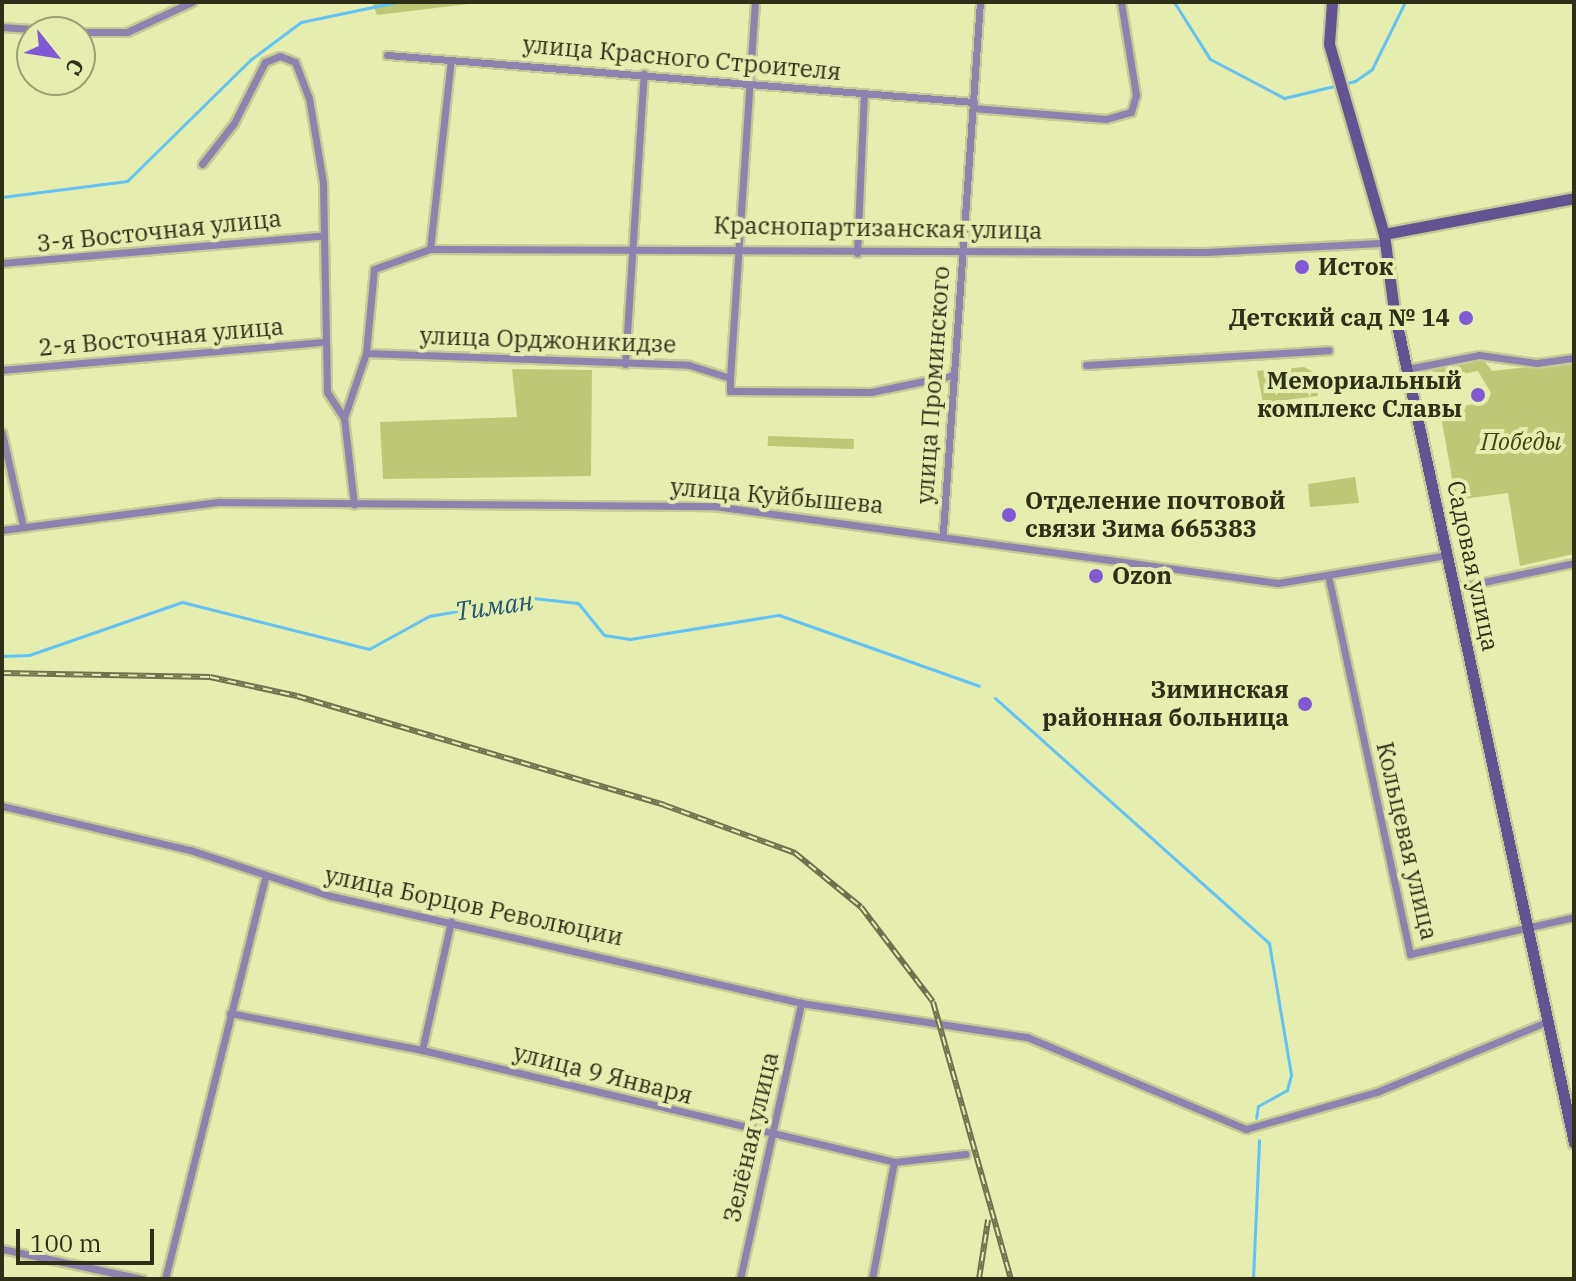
<!DOCTYPE html>
<meta charset="utf-8">
<style>
body{margin:0}
#map{position:relative;width:1576px;height:1281px;overflow:hidden;background:#e5edaf;font-family:"IBM Plex Serif",serif}
div>[style]{position:absolute}
.green>*{inset:0;background:#bec775;transform-origin:0 0}
.stream>*{height:3px;margin:-1.5px;padding:0 1.5px;transform-origin:1.5px;border-radius:1.5px;background:#63c3f6}
.roads{filter:drop-shadow(2px 0 #c4cb94) drop-shadow(-2px 0 #c4cb94) drop-shadow(0 2px #c4cb94) drop-shadow(0 -2px #c4cb94)}
.street>*{height:7px;margin:-3.5px;padding:0 3.5px;transform-origin:3.5px;border-radius:3.5px;background:#8d83af}
.secondary>*{height:11px;margin:-5.5px;padding:0 5.5px;transform-origin:5.5px;border-radius:5.5px;background:#635392}
.rail>*{height:6px;margin-top:-3px;transform-origin:0;background:repeating-linear-gradient(90deg,#e5edaf 0 9px,#6f734d 0 18px);box-sizing:border-box;border-block:2px solid #6f734d}
.dots>*{width:22px;height:22px;translate:-50% -50%;box-sizing:border-box;border:4px solid #e5edaf;border-radius:50%}
span{translate:-50% -50%;white-space:nowrap;text-align:center;line-height:1.15;-webkit-text-stroke:8px #e5edaf;paint-order:stroke}
.street-label{font-size:24px;color:#2d3017}
.poi-label{font-size:24px;color:#2d3017;font-weight:700}
.left{translate:0 -50%;text-align:left}
.right{translate:-100% -50%;text-align:right}
.park-label{font-size:24px;color:#404412;font-style:italic}
.water-label{font-size:26px;color:#245872;font-style:italic}
.frame{position:absolute;inset:0;border:4px solid #2d3017;pointer-events:none}
.north{position:absolute;left:16px;top:16px;width:80px;height:80px;box-sizing:border-box;background:#e5edaf;border:2px solid #9ba172;border-radius:50%;rotate:120deg;font-size:22px;font-weight:700;line-height:32px;text-align:center;color:#2d3017}
.north::after{content:'';display:block;margin:auto;width:28px;height:36px;background:#7f5ad4;clip-path:polygon(50% 0,100% 100%,50% 72%,0 100%)}
.scale{position:absolute;left:16px;top:1229px;width:138px;height:36px;box-sizing:border-box;border:4px solid #2d3017;border-top:0;padding-left:10px;font-size:24px;line-height:28px;white-space:nowrap;color:#2d3017;-webkit-text-stroke:6px #e5edaf;paint-order:stroke}
</style>
<div id="map">
<div class="green">
<i style="clip-path:polygon(372px 2px,485px 2px,377px 15px)"></i>
<i style="clip-path:polygon(1483px 359px,1492px 371px,1574px 362px,1574px 554px,1520px 566px,1508px 493px,1456px 500px,1440px 411px,1488px 401px,1491px 393px,1478px 371px,1435px 379px,1432px 369px)"></i>
<i style="clip-path:polygon(1304px 367px,1315px 373px,1318px 396px,1263px 403px,1257px 371px)"></i>
<i style="clip-path:polygon(512px 369px,592px 370px,591px 476px,383px 479px,380px 422px,517px 417px)"></i>
<i style="left:768px;top:436px;width:86px;height:10px;rotate:2deg"></i>
<i style="clip-path:polygon(1355px 477px,1359px 503px,1310px 507px,1308px 484px)"></i>
</div>
<div class="stream">
<i style="left:1174px;top:2px;width:67px;rotate:57.7deg"></i>
<i style="left:1210px;top:59px;width:84px;rotate:27.8deg"></i>
<i style="left:1284px;top:98px;width:73px;rotate:-13.5deg"></i>
<i style="left:1355px;top:81px;width:21px;rotate:-35deg"></i>
<i style="left:1372px;top:69px;width:75px;rotate:-63.8deg"></i>
<i style="left:2px;top:197px;width:126px;rotate:-7.3deg"></i>
<i style="left:127px;top:181px;width:173px;rotate:-44.5deg"></i>
<i style="left:250px;top:60px;width:64px;rotate:-36.7deg"></i>
<i style="left:301px;top:22px;width:98px;rotate:-11.8deg"></i>
<i style="left:2px;top:656px;width:27px;rotate:-2deg"></i>
<i style="left:29px;top:655px;width:162px;rotate:-19.1deg"></i>
<i style="left:182px;top:602px;width:193px;rotate:14.1deg"></i>
<i style="left:369px;top:649px;width:68px;rotate:-28.8deg"></i>
<i style="left:429px;top:616px;width:106px;rotate:-9.8deg"></i>
<i style="left:533px;top:598px;width:45px;rotate:6.3deg"></i>
<i style="left:578px;top:603px;width:41px;rotate:50.9deg"></i>
<i style="left:604px;top:635px;width:26px;rotate:9deg"></i>
<i style="left:630px;top:639px;width:151px;rotate:-9.2deg"></i>
<i style="left:779px;top:615px;width:212px;rotate:19.5deg"></i>
<i style="left:995px;top:698px;width:368px;rotate:41.8deg"></i>
<i style="left:1269px;top:943px;width:134px;rotate:80.5deg"></i>
<i style="left:1291px;top:1075px;width:16px;rotate:105deg"></i>
<i style="left:1287px;top:1090px;width:33px;rotate:151deg"></i>
<i style="left:1258px;top:1106px;width:12px;rotate:99deg"></i>
<i style="left:1253px;top:1279px;width:139px;rotate:-87.5deg"></i>
</div>
<div class="roads">
<div class="street">
<i style="left:2px;top:27px;width:73px;rotate:3.9deg"></i>
<i style="left:80px;top:32px;width:47px"></i>
<i style="left:127px;top:32px;width:72px;rotate:-24.8deg"></i>
<i style="left:387px;top:55px;width:589px;rotate:4.58deg"></i>
<i style="left:973px;top:108px;width:133px;rotate:4.7deg"></i>
<i style="left:1106px;top:119px;width:26px;rotate:-16deg"></i>
<i style="left:1131px;top:112px;width:18px;rotate:-74deg"></i>
<i style="left:1136px;top:95px;width:94px;rotate:-99.2deg"></i>
<i style="left:202px;top:164px;width:52px;rotate:-52deg"></i>
<i style="left:234px;top:123px;width:68px;rotate:-63.1deg"></i>
<i style="left:265px;top:62px;width:16px;rotate:-22deg"></i>
<i style="left:280px;top:56px;width:16px;rotate:22deg"></i>
<i style="left:295px;top:62px;width:39px;rotate:69deg"></i>
<i style="left:309px;top:98px;width:86px;rotate:80.6deg"></i>
<i style="left:323px;top:183px;width:209px;rotate:88.9deg"></i>
<i style="left:327px;top:392px;width:31px;rotate:57deg"></i>
<i style="left:344px;top:418px;width:87px;rotate:83.4deg"></i>
<i style="left:430px;top:249px;width:190px;rotate:-83.7deg"></i>
<i style="left:857px;top:253px;width:160px;rotate:-87.5deg"></i>
<i style="left:2px;top:263px;width:319px;rotate:-4.9deg"></i>
<i style="left:366px;top:353px;width:323px;rotate:2.1deg"></i>
<i style="left:689px;top:365px;width:43px;rotate:17.6deg"></i>
<i style="left:730px;top:378px;width:13px;rotate:90deg"></i>
<i style="left:730px;top:391px;width:141px;rotate:0.4deg"></i>
<i style="left:871px;top:392px;width:84px;rotate:-11.7deg"></i>
<i style="left:625px;top:364px;width:291px;rotate:-86.3deg"></i>
<i style="left:1086px;top:365px;width:243px;rotate:-3.5deg"></i>
<i style="left:1407px;top:369px;width:73px;rotate:-11deg"></i>
<i style="left:1479px;top:355px;width:59px;rotate:7.9deg"></i>
<i style="left:1537px;top:363px;width:37px;rotate:-8deg"></i>
<i style="left:2px;top:370px;width:322px;rotate:-5deg"></i>
<i style="left:730px;top:378px;width:377px;rotate:-86.2deg"></i>
<i style="left:344px;top:418px;width:69px;rotate:-71.3deg"></i>
<i style="left:366px;top:353px;width:84px;rotate:-84.6deg"></i>
<i style="left:374px;top:269px;width:59px;rotate:-19.7deg"></i>
<i style="left:430px;top:249px;width:776px;rotate:0.22deg"></i>
<i style="left:1206px;top:252px;width:174px;rotate:-3deg"></i>
<i style="left:2px;top:433px;width:95px;rotate:77.3deg"></i>
<i style="left:2px;top:530px;width:218px;rotate:-7.4deg"></i>
<i style="left:218px;top:502px;width:496px;rotate:0.5deg"></i>
<i style="left:714px;top:506px;width:569px;rotate:7.77deg"></i>
<i style="left:1278px;top:583px;width:172px;rotate:-9.4deg"></i>
<i style="left:943px;top:532px;width:531px;rotate:-86.01deg"></i>
<i style="left:1328px;top:575px;width:388px;rotate:77.8deg"></i>
<i style="left:1410px;top:954px;width:168px;rotate:-12.7deg"></i>
<i style="left:1455px;top:588px;width:122px;rotate:-11.9deg"></i>
<i style="left:2px;top:806px;width:193px;rotate:13.2deg"></i>
<i style="left:190px;top:850px;width:148px;rotate:18.1deg"></i>
<i style="left:331px;top:896px;width:482px;rotate:12.8deg"></i>
<i style="left:801px;top:1003px;width:229px;rotate:8.6deg"></i>
<i style="left:1027px;top:1037px;width:238px;rotate:22.8deg"></i>
<i style="left:1246px;top:1129px;width:136px;rotate:-15.8deg"></i>
<i style="left:1377px;top:1092px;width:185px;rotate:-22.5deg"></i>
<i style="left:230px;top:1013px;width:196px;rotate:10.9deg"></i>
<i style="left:422px;top:1050px;width:485px;rotate:13.3deg"></i>
<i style="left:894px;top:1162px;width:72px;rotate:-6.3deg"></i>
<i style="left:422px;top:1050px;width:132px;rotate:-77.3deg"></i>
<i style="left:2px;top:1249px;width:143px;rotate:12.1deg"></i>
<i style="left:165px;top:1279px;width:413px;rotate:-76deg"></i>
<i style="left:740px;top:1279px;width:283px;rotate:-77.5deg"></i>
<i style="left:872px;top:1279px;width:119px;rotate:-79.4deg"></i>
</div>
<div class="secondary">
<i style="left:1332px;top:2px;width:42px;rotate:94.1deg"></i>
<i style="left:1329px;top:44px;width:198px;rotate:73.9deg"></i>
<i style="left:1384px;top:234px;width:78px;rotate:82.6deg"></i>
<i style="left:1394px;top:311px;width:851px;rotate:77.79deg"></i>
<i style="left:1384px;top:234px;width:193px;rotate:-10.7deg"></i>
</div>
</div>
<div class="rail">
<i style="left:2px;top:673px;width:208px;rotate:1.1deg"></i>
<i style="left:210px;top:677px;width:89px;rotate:12.3deg"></i>
<i style="left:297px;top:696px;width:383px;rotate:16.5deg"></i>
<i style="left:664px;top:805px;width:140px;rotate:20.1deg"></i>
<i style="left:795px;top:853px;width:85px;rotate:39.3deg"></i>
<i style="left:861px;top:907px;width:119px;rotate:52.8deg"></i>
<i style="left:933px;top:1002px;width:288px;rotate:74.3deg"></i>
<i style="left:979px;top:1279px;width:60px;rotate:-81.3deg"></i>
</div>
<div class="dots">
<i style="left:1302px;top:267px;background:#7f5ad4"></i>
<i style="left:1466px;top:318px;background:#7f5ad4"></i>
<i style="left:1478px;top:395px;background:#7f5ad4"></i>
<i style="left:1009px;top:515px;background:#7f5ad4"></i>
<i style="left:1096px;top:576px;background:#7f5ad4"></i>
<i style="left:1305px;top:704px;background:#7f5ad4"></i>
</div>
<div class="street-label">
<span style="left:682px;top:58px;rotate:5deg">улица Красного Строителя</span>
<span style="left:878px;top:228px;rotate:1deg">Краснопартизанская улица</span>
<span style="left:159px;top:231px;rotate:-6deg">3-я Восточная улица</span>
<span style="left:161px;top:337px;rotate:-5deg">2-я Восточная улица</span>
<span style="left:548px;top:340px;rotate:2deg">улица Орджоникидзе</span>
<span style="left:933px;top:385px;rotate:-86deg">улица Проминского</span>
<span style="left:777px;top:496px;rotate:5deg">улица Куйбышева</span>
<span style="left:1473px;top:566px;rotate:78deg">Садовая улица</span>
<span style="left:1407px;top:841px;rotate:77deg">Кольцевая улица</span>
<span style="left:474px;top:906px;rotate:12deg">улица Борцов Революции</span>
<span style="left:603px;top:1074px;rotate:14deg">улица 9 Января</span>
<span style="left:751px;top:1137px;rotate:-77deg">Зелёная улица</span>
</div>
<div class="poi-label">
<span class="left" style="left:1318px;top:267px">Исток</span>
<span class="right" style="left:1450px;top:318px">Детский сад № 14</span>
<span class="right" style="left:1462px;top:395px">Мемориальный<br>комплекс Славы</span>
<span class="left" style="left:1025px;top:515px">Отделение почтовой<br>связи Зима 665383</span>
<span class="left" style="left:1112px;top:576px">Ozon</span>
<span class="right" style="left:1289px;top:704px">Зиминская<br>районная больница</span>
</div>
<div class="park-label">
<span style="left:1521px;top:442px">Победы</span>
</div>
<div class="water-label">
<span style="left:494px;top:606px;rotate:-8deg">Тиман</span>
</div>
<div class="frame"></div>
<div class="north">С</div>
<div class="scale">100 m</div>
</div>
